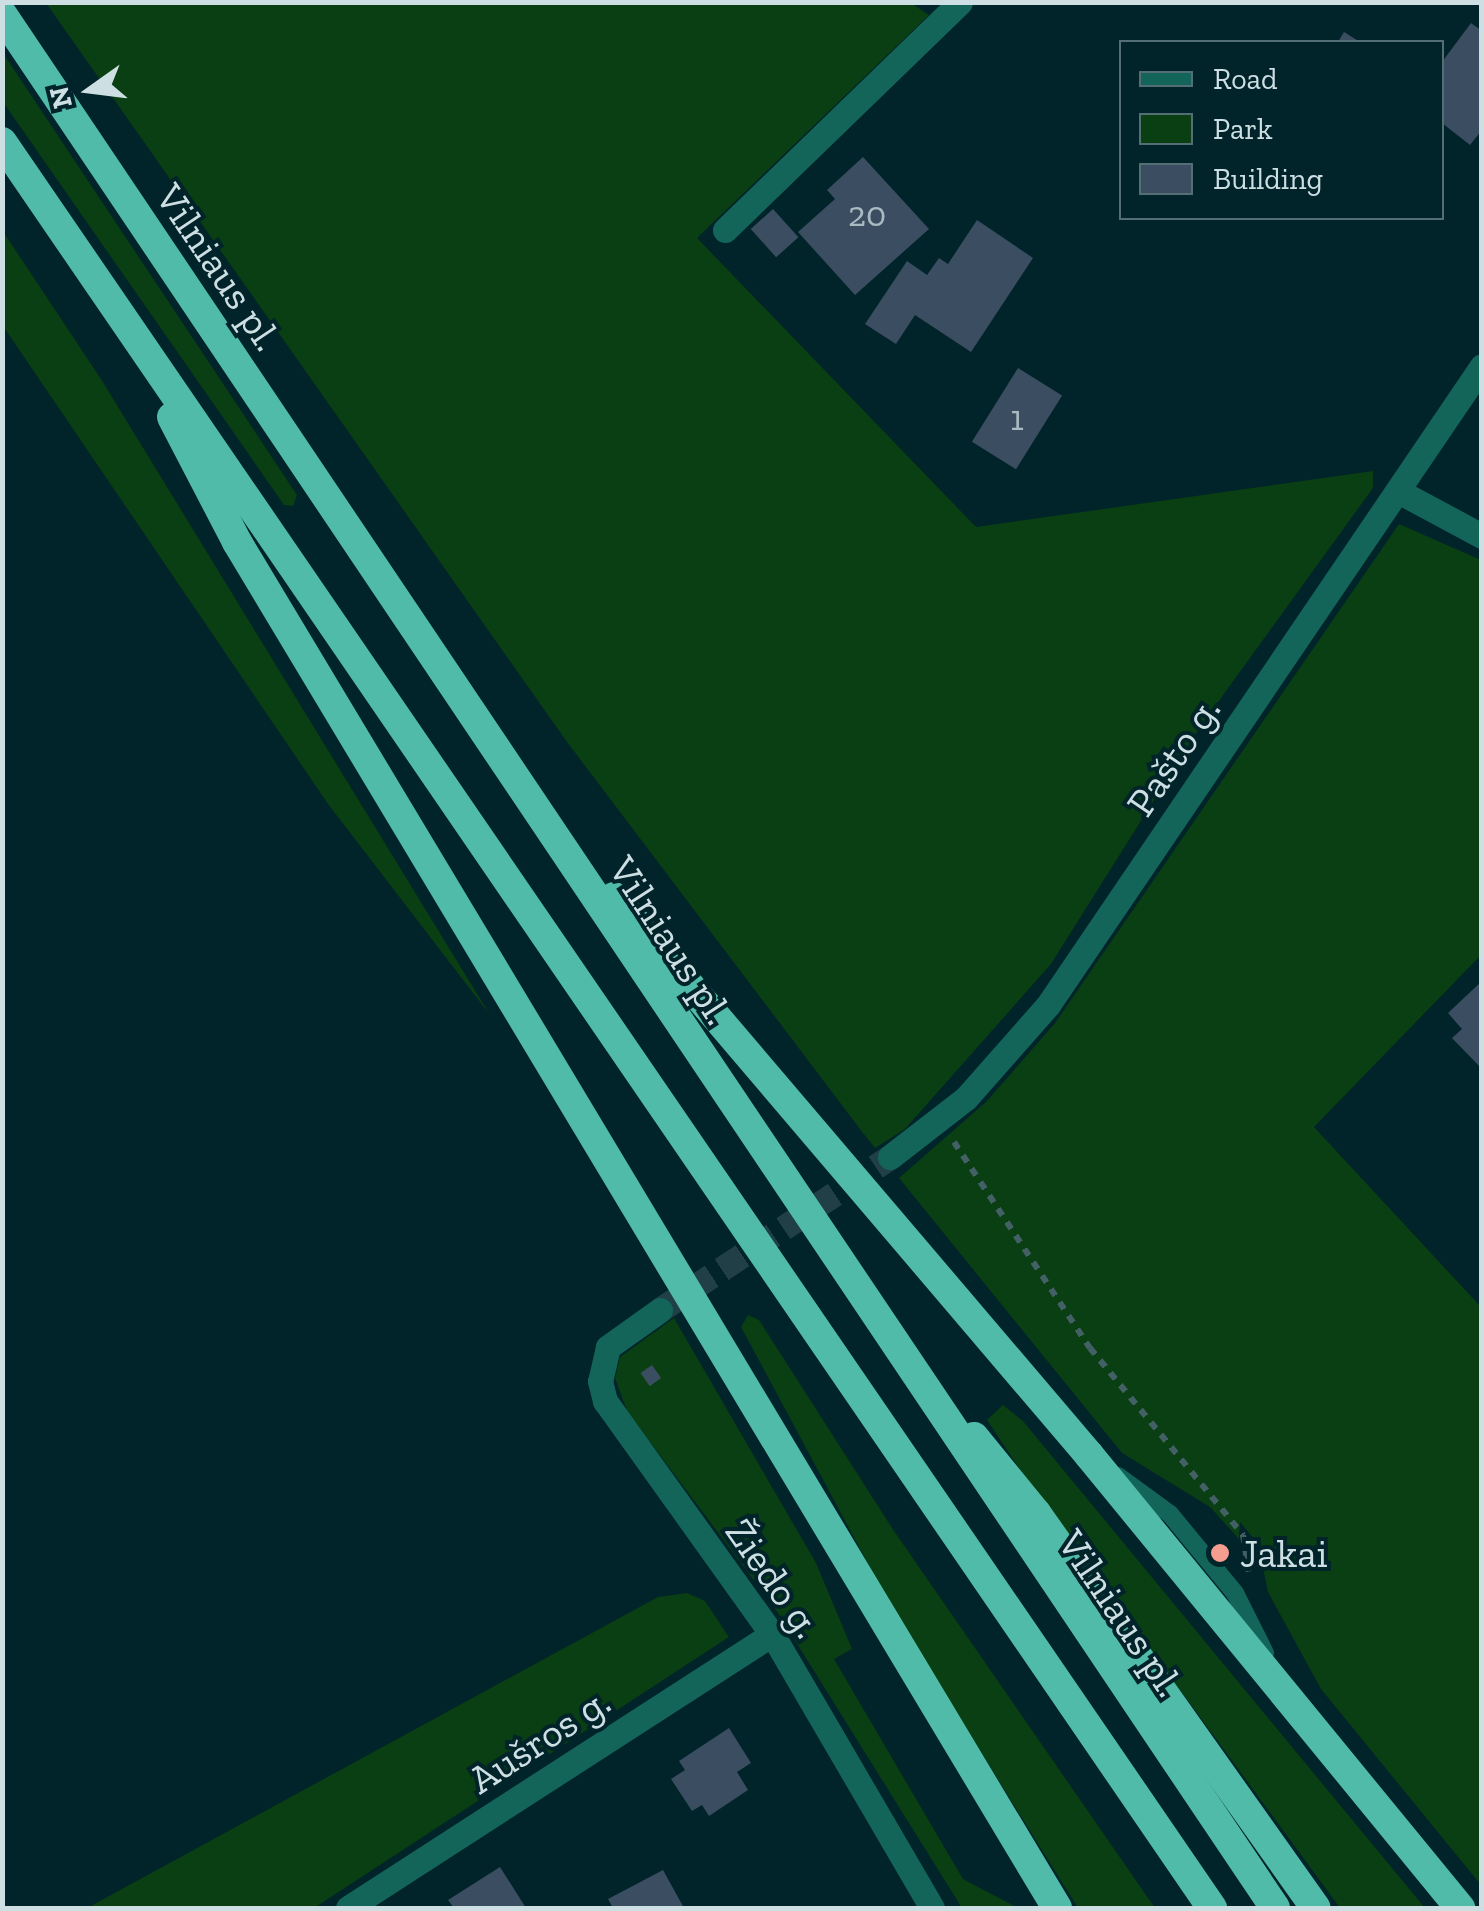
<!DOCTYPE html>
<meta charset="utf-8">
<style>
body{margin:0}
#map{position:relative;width:1484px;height:1911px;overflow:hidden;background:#01232a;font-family:"Zilla Slab",serif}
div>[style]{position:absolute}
.green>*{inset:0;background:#093f12}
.building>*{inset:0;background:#3b4e61;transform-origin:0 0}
.street-tunnel>*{height:25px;margin-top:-12.5px;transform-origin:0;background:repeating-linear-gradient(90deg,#203f46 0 25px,transparent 0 37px)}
.path>*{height:6px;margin-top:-3px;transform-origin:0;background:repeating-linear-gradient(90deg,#436066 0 8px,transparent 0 16px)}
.lane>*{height:18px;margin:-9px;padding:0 9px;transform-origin:9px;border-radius:9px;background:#146559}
.street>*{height:25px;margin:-12.5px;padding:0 12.5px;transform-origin:12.5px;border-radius:12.5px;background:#146559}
.highway>*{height:30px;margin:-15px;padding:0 15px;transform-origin:15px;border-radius:15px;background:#51bba9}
.dots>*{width:28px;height:28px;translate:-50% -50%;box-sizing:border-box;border:5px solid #01232a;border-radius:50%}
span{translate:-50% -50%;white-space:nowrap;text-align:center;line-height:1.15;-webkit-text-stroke:8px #01232a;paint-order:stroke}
.number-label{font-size:35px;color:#a8bbc2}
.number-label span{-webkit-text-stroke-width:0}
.street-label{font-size:40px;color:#cddfe3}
.poi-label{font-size:40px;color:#cddfe3}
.left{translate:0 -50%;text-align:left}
.frame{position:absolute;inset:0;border:5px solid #cddfe3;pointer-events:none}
.legend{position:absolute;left:1119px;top:40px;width:325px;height:180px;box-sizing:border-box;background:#01232a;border:2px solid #536e74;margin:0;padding:12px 18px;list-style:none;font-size:30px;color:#cddfe3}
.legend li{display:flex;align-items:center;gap:20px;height:50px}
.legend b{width:50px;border:2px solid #536e74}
.north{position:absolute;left:40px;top:40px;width:100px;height:100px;-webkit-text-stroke:8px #01232a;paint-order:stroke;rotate:256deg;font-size:28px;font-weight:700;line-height:40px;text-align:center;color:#cddfe3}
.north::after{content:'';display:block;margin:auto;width:35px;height:45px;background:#cddfe3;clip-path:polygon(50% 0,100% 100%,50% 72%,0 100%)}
</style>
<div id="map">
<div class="green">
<i style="clip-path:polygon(46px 3px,911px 3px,929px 15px,697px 238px,976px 527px,1373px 471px,1373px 488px,1200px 727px,1051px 964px,905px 1129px,875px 1148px,863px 1133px,567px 742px)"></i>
<i style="clip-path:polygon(3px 53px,297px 495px,293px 506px,284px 505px,3px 102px)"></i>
<i style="clip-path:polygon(2px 230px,101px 379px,490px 1015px,328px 804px,3px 326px)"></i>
<i style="clip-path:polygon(1399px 524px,1481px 560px,1481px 955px,1314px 1127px,1481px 1307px,1481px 1885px,1321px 1689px,1268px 1592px,1258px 1544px,1240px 1522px,1239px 1539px,1210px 1507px,1122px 1453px,899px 1178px,987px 1101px,1055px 1023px)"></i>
<i style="clip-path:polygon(748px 1315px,759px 1320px,894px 1531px,1155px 1908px,1078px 1908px,894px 1612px,741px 1327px)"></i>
<i style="clip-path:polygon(674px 1318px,816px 1563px,852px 1649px,834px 1659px,963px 1879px,1018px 1908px,962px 1908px,776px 1610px,627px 1411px,615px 1378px,620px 1357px)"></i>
<i style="clip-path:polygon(1003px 1405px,1023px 1421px,1425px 1908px,1340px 1908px,1033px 1489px,987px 1420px)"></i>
<i style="clip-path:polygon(687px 1593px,705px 1601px,729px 1637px,314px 1908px,87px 1908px,658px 1597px)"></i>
</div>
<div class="building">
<i style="clip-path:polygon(1471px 23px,1482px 31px,1482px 130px,1470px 145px,1442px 123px,1442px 62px)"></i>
<i style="clip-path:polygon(1344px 32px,1360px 42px,1338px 42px)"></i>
<i style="clip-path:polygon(863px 157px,929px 229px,855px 295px,798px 232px,835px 199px,827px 190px)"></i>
<i style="left:773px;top:209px;width:38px;height:30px;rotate:48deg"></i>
<i style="clip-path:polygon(977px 220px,1033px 258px,971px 352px,915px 315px,896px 344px,865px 324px,907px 261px,927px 275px,939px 258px,948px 264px)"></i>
<i style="left:1018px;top:368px;width:52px;height:87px;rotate:32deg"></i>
<i style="clip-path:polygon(1482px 981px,1482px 1069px,1452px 1038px,1462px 1029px,1448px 1013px)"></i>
<i style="left:652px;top:1365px;width:16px;height:14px;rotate:55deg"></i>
<i style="clip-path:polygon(729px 1728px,751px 1763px,737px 1772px,748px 1790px,709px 1816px,702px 1805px,692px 1811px,671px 1779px,685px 1770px,679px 1761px)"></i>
<i style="clip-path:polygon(500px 1867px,526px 1908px,454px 1908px,448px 1900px)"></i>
<i style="clip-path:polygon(663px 1870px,684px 1908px,613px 1908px,608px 1899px)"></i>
</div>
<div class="street-tunnel">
<i style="left:660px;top:1310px;width:276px;rotate:-33.6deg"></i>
</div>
<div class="path">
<i style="left:954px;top:1142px;width:247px;rotate:56.6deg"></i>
<i style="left:1090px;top:1348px;width:242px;rotate:50.7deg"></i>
<i style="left:1243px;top:1535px;width:37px;rotate:81deg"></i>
</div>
<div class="lane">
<i style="left:1118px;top:1476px;width:64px;rotate:36.2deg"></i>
<i style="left:1170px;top:1514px;width:102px;rotate:50.6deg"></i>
<i style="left:1235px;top:1593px;width:67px;rotate:63.4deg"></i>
</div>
<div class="street">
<i style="left:725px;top:230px;width:327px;rotate:-44.1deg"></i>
<i style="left:1398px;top:491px;width:95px;rotate:28.2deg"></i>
<i style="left:890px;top:1157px;width:96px;rotate:-37.8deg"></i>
<i style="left:966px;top:1098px;width:124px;rotate:-48.6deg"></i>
<i style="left:1048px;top:1005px;width:772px;rotate:-55.82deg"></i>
<i style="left:660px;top:1310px;width:64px;rotate:144.6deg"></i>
<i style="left:608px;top:1347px;width:35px;rotate:103deg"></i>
<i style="left:600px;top:1381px;width:21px;rotate:76deg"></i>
<i style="left:605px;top:1401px;width:287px;rotate:54.4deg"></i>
<i style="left:772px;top:1634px;width:317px;rotate:59.7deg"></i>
<i style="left:348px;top:1908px;width:505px;rotate:-32.87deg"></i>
</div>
<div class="highway">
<i style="left:2px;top:14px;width:2282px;rotate:56.09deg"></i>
<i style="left:2px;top:142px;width:2141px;rotate:55.58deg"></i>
<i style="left:172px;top:417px;width:141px;rotate:62.5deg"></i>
<i style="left:237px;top:542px;width:1593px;rotate:59.02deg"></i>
<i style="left:614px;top:897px;width:733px;rotate:49.59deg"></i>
<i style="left:1089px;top:1455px;width:586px;rotate:50.68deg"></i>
<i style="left:974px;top:1437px;width:98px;rotate:50.8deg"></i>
<i style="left:1036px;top:1513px;width:484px;rotate:54.7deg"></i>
</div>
<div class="dots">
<i style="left:1220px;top:1553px;background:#f59d8f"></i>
</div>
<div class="number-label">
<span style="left:867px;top:214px">20</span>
<span style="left:1017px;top:418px">1</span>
</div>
<div class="street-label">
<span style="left:219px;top:267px;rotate:56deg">Vilniaus pl.</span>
<span style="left:1173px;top:756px;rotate:-56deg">Pašto g.</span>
<span style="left:671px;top:940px;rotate:57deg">Vilniaus pl.</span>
<span style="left:774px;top:1578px;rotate:55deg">Žiedo g.</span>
<span style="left:1121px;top:1613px;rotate:56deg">Vilniaus pl.</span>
<span style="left:539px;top:1740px;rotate:-33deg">Aušros g.</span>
</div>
<div class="poi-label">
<span class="left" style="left:1240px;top:1553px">Jakai</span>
</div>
<div class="frame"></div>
<ul class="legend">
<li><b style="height:12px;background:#146559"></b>Road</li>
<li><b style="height:28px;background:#093f12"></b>Park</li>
<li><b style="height:28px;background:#3b4e61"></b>Building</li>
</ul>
<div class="north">N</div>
</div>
